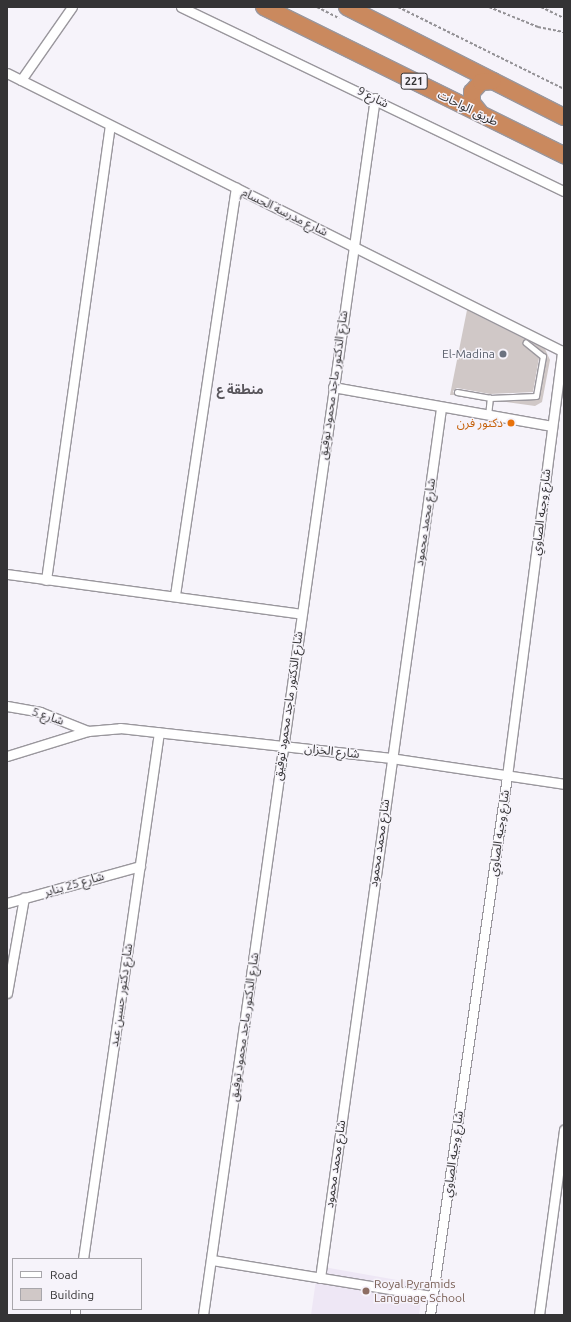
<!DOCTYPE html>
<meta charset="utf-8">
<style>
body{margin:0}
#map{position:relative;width:571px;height:1322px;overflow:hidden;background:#f6f3fa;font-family:Ubuntu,"Noto Sans Arabic",sans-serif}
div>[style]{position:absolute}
.built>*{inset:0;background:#eee7f5}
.building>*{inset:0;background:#d0c8c7}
.path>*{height:2px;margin-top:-1px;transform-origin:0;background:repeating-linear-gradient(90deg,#939195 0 3px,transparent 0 5px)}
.roads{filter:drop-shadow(1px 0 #9a979d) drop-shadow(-1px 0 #9a979d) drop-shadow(0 1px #9a979d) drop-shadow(0 -1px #9a979d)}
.lane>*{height:4.5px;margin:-2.25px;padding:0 2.25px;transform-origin:2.25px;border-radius:2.25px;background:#fff}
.street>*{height:9px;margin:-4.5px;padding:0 4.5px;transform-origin:4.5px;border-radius:4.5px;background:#fff}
.highway>*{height:16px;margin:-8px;padding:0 8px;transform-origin:8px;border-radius:8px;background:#ca895e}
.dots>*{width:11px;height:11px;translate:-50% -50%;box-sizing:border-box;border:2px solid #f6f3fa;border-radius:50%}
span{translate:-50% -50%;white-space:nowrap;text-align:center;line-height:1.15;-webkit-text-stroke:3px #f6f3fa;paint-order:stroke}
.shield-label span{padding:1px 3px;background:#f6f3fa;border:1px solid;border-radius:3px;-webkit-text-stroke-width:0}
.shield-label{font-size:11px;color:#343335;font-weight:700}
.street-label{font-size:12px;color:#343335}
.worship-label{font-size:12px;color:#5b616d}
.right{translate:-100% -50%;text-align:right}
.food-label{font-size:12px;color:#c56008}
.education-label{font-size:12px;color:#785e54}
.left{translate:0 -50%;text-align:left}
.neighbourhood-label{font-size:13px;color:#58555b;font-weight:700}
.frame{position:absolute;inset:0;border:8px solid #343335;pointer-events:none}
.legend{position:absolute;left:12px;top:1258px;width:130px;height:52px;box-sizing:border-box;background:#f6f3fa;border:1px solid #a8a6ab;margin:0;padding:5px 7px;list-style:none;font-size:12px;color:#343335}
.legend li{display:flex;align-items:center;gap:8px;height:20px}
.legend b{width:20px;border:1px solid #a8a6ab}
</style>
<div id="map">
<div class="built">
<i style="clip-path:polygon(318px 1266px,414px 1283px,421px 1299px,419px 1315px,311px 1315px)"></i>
</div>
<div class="building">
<i style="clip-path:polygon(467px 310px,525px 339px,523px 345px,539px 358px,533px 392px,490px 394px,457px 388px,453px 391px,455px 395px,450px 395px)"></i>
<i style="clip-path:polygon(531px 342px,545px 349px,550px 360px,542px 402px,535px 406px,499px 401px,539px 398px,547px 356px)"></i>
</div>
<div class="path">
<i style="left:317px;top:7px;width:25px;rotate:27deg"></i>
<i style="left:398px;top:7px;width:185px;rotate:26.3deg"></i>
<i style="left:489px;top:7px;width:53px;rotate:22.2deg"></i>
<i style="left:538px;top:27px;width:26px;rotate:11deg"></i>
<i style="left:541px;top:7px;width:25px;rotate:26deg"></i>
</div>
<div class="roads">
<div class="lane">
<i style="left:457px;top:392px;width:34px;rotate:10deg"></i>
<i style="left:490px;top:398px;width:46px;rotate:-2.5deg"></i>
<i style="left:536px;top:396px;width:40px;rotate:-80deg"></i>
<i style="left:543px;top:357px;width:22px;rotate:-141deg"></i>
<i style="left:488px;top:416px;width:18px;rotate:-84deg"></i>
</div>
<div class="street">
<i style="left:181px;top:7px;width:425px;rotate:25.7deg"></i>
<i style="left:7px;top:73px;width:623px;rotate:26.61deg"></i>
<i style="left:21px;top:80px;width:89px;rotate:-55.1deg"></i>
<i style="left:333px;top:387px;width:221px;rotate:10.1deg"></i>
<i style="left:7px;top:574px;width:297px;rotate:7.7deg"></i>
<i style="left:46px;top:580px;width:457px;rotate:-82deg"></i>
<i style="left:175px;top:595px;width:412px;rotate:-81.5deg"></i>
<i style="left:7px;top:706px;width:34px;rotate:10deg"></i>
<i style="left:40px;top:712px;width:52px;rotate:21.6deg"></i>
<i style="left:7px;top:756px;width:85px;rotate:-17.2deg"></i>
<i style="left:88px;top:731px;width:32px;rotate:-5deg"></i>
<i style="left:120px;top:728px;width:273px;rotate:6.3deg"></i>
<i style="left:391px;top:758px;width:175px;rotate:8.5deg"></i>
<i style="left:7px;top:903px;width:138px;rotate:-15.5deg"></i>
<i style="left:7px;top:993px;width:97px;rotate:-79.9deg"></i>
<i style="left:83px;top:1259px;width:532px;rotate:-81.79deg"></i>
<i style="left:212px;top:1260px;width:224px;rotate:9.3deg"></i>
<i style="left:320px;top:1278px;width:878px;rotate:-82.08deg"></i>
<i style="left:75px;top:1315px;width:6px;rotate:-90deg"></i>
<i style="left:203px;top:1315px;width:1229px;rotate:-81.96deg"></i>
<i style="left:430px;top:1315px;width:544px;rotate:-81.87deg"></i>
<i style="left:507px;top:776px;width:429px;rotate:-82.6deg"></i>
<i style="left:539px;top:1315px;width:187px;rotate:-82.3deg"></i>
</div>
<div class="highway">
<i style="left:264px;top:7px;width:335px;rotate:26.3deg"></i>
<i style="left:347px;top:7px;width:243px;rotate:26.9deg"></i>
<i style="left:481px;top:114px;width:14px;rotate:-129deg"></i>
<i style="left:472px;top:103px;width:11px;rotate:-90deg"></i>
<i style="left:472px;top:92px;width:13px;rotate:-48deg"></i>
<i style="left:481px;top:82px;width:12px;rotate:-5deg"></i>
</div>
</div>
<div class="dots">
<i style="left:503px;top:354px;background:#6b7280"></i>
<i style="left:511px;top:423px;background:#e8710a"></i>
<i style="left:366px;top:1291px;background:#8d6e63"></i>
</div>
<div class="shield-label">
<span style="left:414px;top:81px">221</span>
</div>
<div class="street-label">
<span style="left:373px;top:97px;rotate:26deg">شارع 9</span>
<span style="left:468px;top:108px;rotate:26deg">طريق الواحات</span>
<span style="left:285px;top:212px;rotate:26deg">شارع مدرسة الحسام</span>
<span style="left:333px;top:385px;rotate:-82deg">شارع الدكتور ماجد محمود توفيق</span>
<span style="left:541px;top:512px;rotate:-83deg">شارع وجيه الصاوي</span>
<span style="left:425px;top:522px;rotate:-82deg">شارع محمد محمود</span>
<span style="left:288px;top:706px;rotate:-82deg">شارع الدكتور ماجد محمود توفيق</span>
<span style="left:48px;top:716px;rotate:18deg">شارع 5</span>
<span style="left:332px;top:751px;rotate:6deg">شارع الخزان</span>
<span style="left:499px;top:833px;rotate:-82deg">شارع وجيه الصاوي</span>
<span style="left:379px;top:843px;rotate:-82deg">شارع محمد محمود</span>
<span style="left:74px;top:884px;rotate:-16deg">شارع 25 يناير</span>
<span style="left:121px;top:995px;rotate:-82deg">شارع دكتور حسين عيد</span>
<span style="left:244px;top:1027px;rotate:-82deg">شارع الدكتور ماجد محمود توفيق</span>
<span style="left:453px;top:1154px;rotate:-82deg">شارع وجيه الصاوي</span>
<span style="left:335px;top:1164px;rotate:-82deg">شارع محمد محمود</span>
</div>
<div class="worship-label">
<span class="right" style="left:495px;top:354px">El-Madina</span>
</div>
<div class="food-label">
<span class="right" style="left:503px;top:423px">دكتور فرن</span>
</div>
<div class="education-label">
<span class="left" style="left:374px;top:1291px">Royal Pyramids<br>Language School</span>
</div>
<div class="neighbourhood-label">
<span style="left:240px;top:389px">منطقة ع</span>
</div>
<div class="frame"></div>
<ul class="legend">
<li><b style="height:5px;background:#fff"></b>Road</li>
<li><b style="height:11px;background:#d0c8c7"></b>Building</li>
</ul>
</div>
